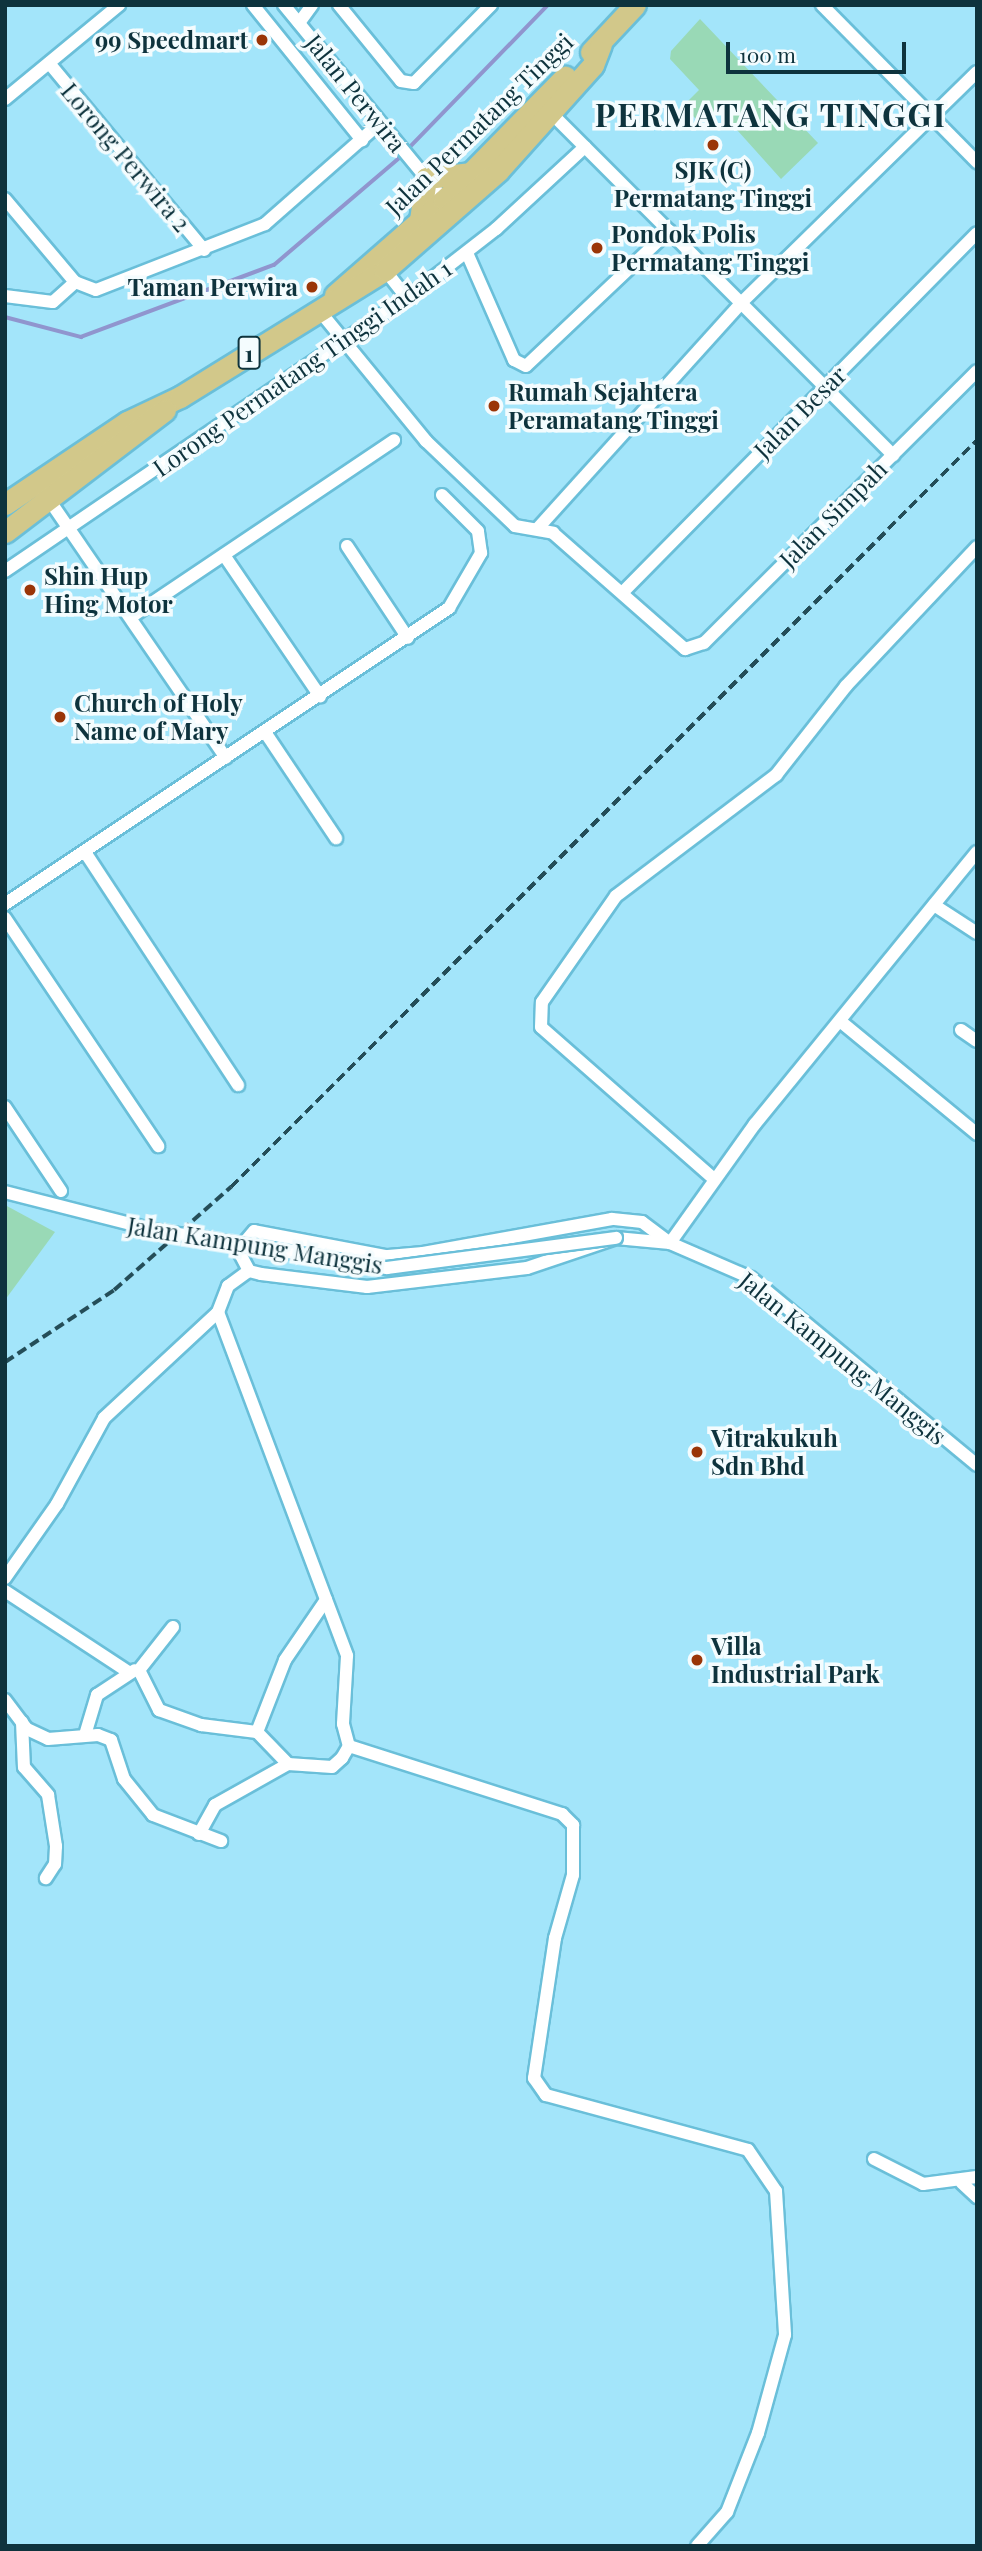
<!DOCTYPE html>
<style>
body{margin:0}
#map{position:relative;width:982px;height:2551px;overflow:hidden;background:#a3e5fa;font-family:"Playfair Display",serif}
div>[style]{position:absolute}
.green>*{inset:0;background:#99d9b6}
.stream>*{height:3.5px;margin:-1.75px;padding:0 1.75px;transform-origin:1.75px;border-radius:1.75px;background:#9095ce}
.roads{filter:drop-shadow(2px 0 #6abfd9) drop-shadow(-2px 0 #6abfd9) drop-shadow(0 2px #6abfd9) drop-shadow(0 -2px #6abfd9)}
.minor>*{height:12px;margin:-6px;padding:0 6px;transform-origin:6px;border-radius:6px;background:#fff}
.trunk>*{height:21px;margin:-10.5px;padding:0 10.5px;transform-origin:10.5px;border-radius:10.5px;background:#d2c88a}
.rail>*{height:3.5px;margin-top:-1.75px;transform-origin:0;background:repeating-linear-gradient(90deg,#244d58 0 10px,transparent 0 15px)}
.bridges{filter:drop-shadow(2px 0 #6abfd9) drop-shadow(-2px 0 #6abfd9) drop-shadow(0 2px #6abfd9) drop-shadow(0 -2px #6abfd9)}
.minor-bridge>*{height:12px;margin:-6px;padding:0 6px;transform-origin:6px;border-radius:6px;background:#fff}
.dots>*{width:19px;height:19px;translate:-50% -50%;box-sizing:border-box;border:4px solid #f4fcfe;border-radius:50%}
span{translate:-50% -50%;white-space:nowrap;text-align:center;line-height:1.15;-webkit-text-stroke:7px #f4fcfe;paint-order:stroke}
.shield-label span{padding:2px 5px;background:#f4fcfe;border:2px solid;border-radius:5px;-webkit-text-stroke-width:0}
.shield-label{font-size:23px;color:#0e333d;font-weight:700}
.poi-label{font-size:24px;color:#0e333d;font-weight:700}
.right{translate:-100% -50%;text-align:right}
.left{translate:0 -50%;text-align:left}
.street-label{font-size:24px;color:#0e333d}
.district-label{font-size:32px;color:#0e333d;font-weight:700;letter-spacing:2px}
.frame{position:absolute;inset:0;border:7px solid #0e333d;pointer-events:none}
.scale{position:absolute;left:726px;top:42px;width:180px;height:32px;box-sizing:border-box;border:4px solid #0e333d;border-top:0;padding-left:9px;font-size:21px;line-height:24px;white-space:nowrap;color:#0e333d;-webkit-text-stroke:5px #f4fcfe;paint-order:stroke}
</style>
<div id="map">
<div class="green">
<i style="clip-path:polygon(700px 19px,818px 143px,781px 179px,720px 111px,700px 123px,683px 106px,699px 90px,670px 59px,671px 51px)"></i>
<i style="clip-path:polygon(5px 1205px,55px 1232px,5px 1300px)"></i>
</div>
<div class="stream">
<i style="left:408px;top:149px;width:201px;rotate:-45.8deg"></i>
<i style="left:5px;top:317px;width:79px;rotate:14.7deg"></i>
<i style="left:81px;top:337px;width:206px;rotate:-20.5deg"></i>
<i style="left:274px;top:265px;width:170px;rotate:-40.5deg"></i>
</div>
<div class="roads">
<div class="minor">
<i style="left:253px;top:5px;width:174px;rotate:51.1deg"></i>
<i style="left:284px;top:5px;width:255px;rotate:50.6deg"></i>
<i style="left:339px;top:5px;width:98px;rotate:50.8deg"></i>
<i style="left:401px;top:81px;width:13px;rotate:9deg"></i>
<i style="left:414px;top:83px;width:110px;rotate:-45.4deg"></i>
<i style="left:822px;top:5px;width:221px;rotate:45.4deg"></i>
<i style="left:299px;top:23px;width:22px;rotate:-54deg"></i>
<i style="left:49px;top:63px;width:243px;rotate:50.3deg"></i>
<i style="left:5px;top:99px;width:148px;rotate:-39.5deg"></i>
<i style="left:551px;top:113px;width:484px;rotate:45deg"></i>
<i style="left:5px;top:199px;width:109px;rotate:49.9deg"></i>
<i style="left:75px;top:282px;width:22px;rotate:21deg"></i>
<i style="left:96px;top:290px;width:181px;rotate:-21.3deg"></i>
<i style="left:265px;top:224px;width:153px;rotate:-41.3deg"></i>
<i style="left:467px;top:253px;width:117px;rotate:66.3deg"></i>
<i style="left:514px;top:360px;width:13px;rotate:27deg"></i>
<i style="left:526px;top:366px;width:197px;rotate:-43.4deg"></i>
<i style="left:385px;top:270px;width:36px;rotate:52deg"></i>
<i style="left:5px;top:296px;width:48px;rotate:7.1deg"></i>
<i style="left:53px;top:302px;width:30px;rotate:-42deg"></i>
<i style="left:318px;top:309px;width:171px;rotate:50.7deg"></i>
<i style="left:426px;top:441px;width:123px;rotate:43.7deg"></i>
<i style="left:515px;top:526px;width:39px;rotate:10deg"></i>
<i style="left:553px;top:533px;width:176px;rotate:41.3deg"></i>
<i style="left:685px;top:649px;width:20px;rotate:-18deg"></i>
<i style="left:704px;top:643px;width:385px;rotate:-44.9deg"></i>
<i style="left:50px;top:501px;width:311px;rotate:55.6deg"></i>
<i style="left:538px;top:528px;width:303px;rotate:-47.9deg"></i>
<i style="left:741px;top:303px;width:330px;rotate:-44.4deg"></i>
<i style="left:347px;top:546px;width:110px;rotate:56.5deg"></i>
<i style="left:224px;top:555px;width:171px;rotate:55.8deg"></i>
<i style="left:5px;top:571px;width:486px;rotate:-34.2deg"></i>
<i style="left:407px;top:298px;width:113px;rotate:-37.8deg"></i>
<i style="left:496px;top:229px;width:121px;rotate:-42.7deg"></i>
<i style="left:623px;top:592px;width:504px;rotate:-45.4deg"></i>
<i style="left:131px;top:617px;width:317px;rotate:-33.9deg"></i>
<i style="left:265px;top:732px;width:128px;rotate:56.2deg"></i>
<i style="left:85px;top:852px;width:279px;rotate:56.7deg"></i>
<i style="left:5px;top:904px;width:534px;rotate:-33.69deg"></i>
<i style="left:449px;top:608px;width:64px;rotate:-59.8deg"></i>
<i style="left:481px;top:553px;width:22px;rotate:-98deg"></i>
<i style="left:478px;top:531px;width:51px;rotate:-135deg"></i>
<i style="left:934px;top:905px;width:51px;rotate:33.1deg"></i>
<i style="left:5px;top:918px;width:275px;rotate:56.1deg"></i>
<i style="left:840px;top:1021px;width:178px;rotate:39.5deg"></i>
<i style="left:961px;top:1030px;width:19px;rotate:35deg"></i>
<i style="left:5px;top:1107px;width:101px;rotate:56.3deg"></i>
<i style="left:714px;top:1179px;width:230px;rotate:-138.7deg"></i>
<i style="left:541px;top:1027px;width:25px;rotate:-88deg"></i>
<i style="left:542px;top:1002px;width:129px;rotate:-55.1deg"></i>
<i style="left:616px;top:896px;width:201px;rotate:-37.1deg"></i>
<i style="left:776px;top:775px;width:113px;rotate:-51.8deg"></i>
<i style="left:846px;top:686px;width:191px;rotate:-46.7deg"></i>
<i style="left:670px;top:1243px;width:35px;rotate:-143deg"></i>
<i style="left:642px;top:1222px;width:30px;rotate:-174deg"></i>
<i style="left:612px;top:1219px;width:192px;rotate:169.8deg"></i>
<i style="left:423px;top:1253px;width:38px;rotate:175deg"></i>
<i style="left:385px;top:1256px;width:133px;rotate:-169.2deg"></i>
<i style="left:254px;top:1231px;width:25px;rotate:130deg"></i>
<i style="left:238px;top:1250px;width:24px;rotate:62deg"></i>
<i style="left:249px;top:1271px;width:12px;rotate:14deg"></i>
<i style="left:261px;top:1274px;width:107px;rotate:7deg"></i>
<i style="left:367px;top:1287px;width:161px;rotate:-6.8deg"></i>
<i style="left:527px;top:1268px;width:94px;rotate:-18.6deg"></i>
<i style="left:616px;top:1238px;width:54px;rotate:5.3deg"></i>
<i style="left:670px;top:1243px;width:88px;rotate:23.4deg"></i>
<i style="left:751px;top:1278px;width:293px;rotate:39.6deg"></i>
<i style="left:670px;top:1243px;width:146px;rotate:-54.5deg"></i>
<i style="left:755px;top:1124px;width:351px;rotate:-50.8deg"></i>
<i style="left:218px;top:1312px;width:367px;rotate:69.4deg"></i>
<i style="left:347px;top:1656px;width:68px;rotate:93.4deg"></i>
<i style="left:343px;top:1724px;width:23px;rotate:75deg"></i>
<i style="left:349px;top:1746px;width:14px;rotate:120deg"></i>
<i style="left:342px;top:1758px;width:13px;rotate:138deg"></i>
<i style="left:332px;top:1767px;width:44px;rotate:-176.1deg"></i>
<i style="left:288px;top:1764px;width:45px;rotate:-134.1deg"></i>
<i style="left:5px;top:1578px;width:90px;rotate:-54.9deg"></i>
<i style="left:57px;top:1504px;width:98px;rotate:-61.3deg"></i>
<i style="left:104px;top:1418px;width:156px;rotate:-42.9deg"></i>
<i style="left:218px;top:1312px;width:28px;rotate:-69deg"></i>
<i style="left:228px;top:1286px;width:26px;rotate:-36deg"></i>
<i style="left:5px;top:1591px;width:149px;rotate:33.3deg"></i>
<i style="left:173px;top:1627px;width:55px;rotate:128.3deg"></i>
<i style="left:139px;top:1670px;width:45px;rotate:63.4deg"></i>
<i style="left:159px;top:1710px;width:45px;rotate:19.7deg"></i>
<i style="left:201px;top:1725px;width:56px;rotate:7.1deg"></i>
<i style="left:257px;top:1732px;width:77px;rotate:-68.7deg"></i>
<i style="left:285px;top:1660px;width:73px;rotate:-55.7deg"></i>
<i style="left:5px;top:1700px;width:36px;rotate:53deg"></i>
<i style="left:27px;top:1729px;width:23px;rotate:25deg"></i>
<i style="left:48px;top:1739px;width:50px;rotate:-4.6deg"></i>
<i style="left:98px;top:1735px;width:14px;rotate:21deg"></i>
<i style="left:111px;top:1740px;width:41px;rotate:71.6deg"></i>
<i style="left:124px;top:1779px;width:46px;rotate:51.1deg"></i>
<i style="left:153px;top:1815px;width:73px;rotate:20.9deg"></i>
<i style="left:22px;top:1722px;width:45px;rotate:87.5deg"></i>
<i style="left:24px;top:1767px;width:37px;rotate:49deg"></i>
<i style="left:48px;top:1795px;width:52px;rotate:81.1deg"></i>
<i style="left:56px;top:1846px;width:18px;rotate:93deg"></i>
<i style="left:55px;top:1864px;width:17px;rotate:123deg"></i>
<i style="left:85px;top:1735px;width:42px;rotate:-73.3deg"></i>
<i style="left:97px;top:1695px;width:45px;rotate:-33.3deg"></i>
<i style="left:349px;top:1746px;width:224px;rotate:17.7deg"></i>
<i style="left:562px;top:1814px;width:16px;rotate:45deg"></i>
<i style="left:573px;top:1825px;width:50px;rotate:90deg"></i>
<i style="left:573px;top:1875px;width:66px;rotate:105.9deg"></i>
<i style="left:555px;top:1938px;width:142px;rotate:98.5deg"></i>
<i style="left:534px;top:2078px;width:21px;rotate:55deg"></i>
<i style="left:546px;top:2095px;width:209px;rotate:15.2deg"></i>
<i style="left:748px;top:2150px;width:50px;rotate:55.7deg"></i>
<i style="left:776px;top:2191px;width:144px;rotate:86.4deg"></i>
<i style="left:785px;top:2335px;width:102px;rotate:105.4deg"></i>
<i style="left:758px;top:2433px;width:85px;rotate:111.4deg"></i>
<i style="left:727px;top:2512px;width:45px;rotate:131.4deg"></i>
<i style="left:199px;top:1834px;width:33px;rotate:-61deg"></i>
<i style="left:215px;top:1805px;width:84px;rotate:-29.3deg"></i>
<i style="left:874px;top:2159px;width:55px;rotate:27deg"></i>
<i style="left:923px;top:2184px;width:54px;rotate:-7.4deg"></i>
<i style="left:962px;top:2183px;width:21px;rotate:43deg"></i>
</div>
<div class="trunk">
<i style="left:591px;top:52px;width:64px;rotate:-46.9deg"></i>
<i style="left:420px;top:220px;width:42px;rotate:-81.9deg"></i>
<i style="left:426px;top:178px;width:46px;rotate:-6.2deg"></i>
<i style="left:335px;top:295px;width:145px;rotate:-41.1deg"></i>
<i style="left:444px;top:200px;width:173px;rotate:-45.5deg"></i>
<i style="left:5px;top:504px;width:147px;rotate:-33.9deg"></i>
<i style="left:127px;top:422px;width:59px;rotate:-25.3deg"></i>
<i style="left:180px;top:397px;width:241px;rotate:-31.8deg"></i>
<i style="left:385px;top:270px;width:150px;rotate:-41.2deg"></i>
<i style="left:498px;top:171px;width:142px;rotate:-48.1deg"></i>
<i style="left:593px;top:65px;width:22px;rotate:-69deg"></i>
<i style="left:5px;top:532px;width:201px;rotate:-37.3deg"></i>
</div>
</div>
<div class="rail">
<i style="left:5px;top:1362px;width:131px;rotate:-33.4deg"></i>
<i style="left:114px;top:1290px;width:156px;rotate:-41.4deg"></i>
<i style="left:231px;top:1187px;width:1056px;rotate:-45.04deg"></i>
</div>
<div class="bridges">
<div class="minor-bridge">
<i style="left:5px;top:1192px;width:154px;rotate:14.3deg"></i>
<i style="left:154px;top:1230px;width:236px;rotate:9.3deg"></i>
<i style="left:387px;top:1268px;width:231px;rotate:-7.5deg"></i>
</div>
</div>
<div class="dots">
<i style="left:262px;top:40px;background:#9a3507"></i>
<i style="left:713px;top:145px;background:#9a3507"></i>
<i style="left:597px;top:248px;background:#9a3507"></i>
<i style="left:312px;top:287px;background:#9a3507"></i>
<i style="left:494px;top:406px;background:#9a3507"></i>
<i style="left:30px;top:590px;background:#9a3507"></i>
<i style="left:60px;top:717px;background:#9a3507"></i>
<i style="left:697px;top:1452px;background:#9a3507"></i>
<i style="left:697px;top:1660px;background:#9a3507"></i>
</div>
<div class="shield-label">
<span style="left:249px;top:353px">1</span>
</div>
<div class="poi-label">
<span class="right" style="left:248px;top:40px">99 Speedmart</span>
<span style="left:713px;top:184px">SJK (C)<br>Permatang Tinggi</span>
<span class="left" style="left:611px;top:248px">Pondok Polis<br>Permatang Tinggi</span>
<span class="right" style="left:298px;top:287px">Taman Perwira</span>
<span class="left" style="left:508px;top:406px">Rumah Sejahtera<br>Peramatang Tinggi</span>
<span class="left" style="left:44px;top:590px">Shin Hup<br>Hing Motor</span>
<span class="left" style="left:74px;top:717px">Church of Holy<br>Name of Mary</span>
<span class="left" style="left:711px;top:1452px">Vitrakukuh<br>Sdn Bhd</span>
<span class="left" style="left:711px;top:1660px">Villa<br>Industrial Park</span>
</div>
<div class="street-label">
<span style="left:356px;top:93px;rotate:51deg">Jalan Perwira</span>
<span style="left:479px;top:124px;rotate:-44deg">Jalan Permatang Tinggi</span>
<span style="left:126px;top:157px;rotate:50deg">Lorong Perwira 2</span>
<span style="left:302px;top:368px;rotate:-35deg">Lorong Permatang Tinggi Indah 1</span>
<span style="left:800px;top:412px;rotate:-45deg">Jalan Besar</span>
<span style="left:833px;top:514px;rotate:-45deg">Jalan Simpah</span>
<span style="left:255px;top:1245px;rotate:9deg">Jalan Kampung Manggis</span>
<span style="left:843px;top:1358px;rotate:39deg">Jalan Kampung Manggis</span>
</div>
<div class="district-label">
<span style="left:771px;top:114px">PERMATANG TINGGI</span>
</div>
<div class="frame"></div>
<div class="scale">100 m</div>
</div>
